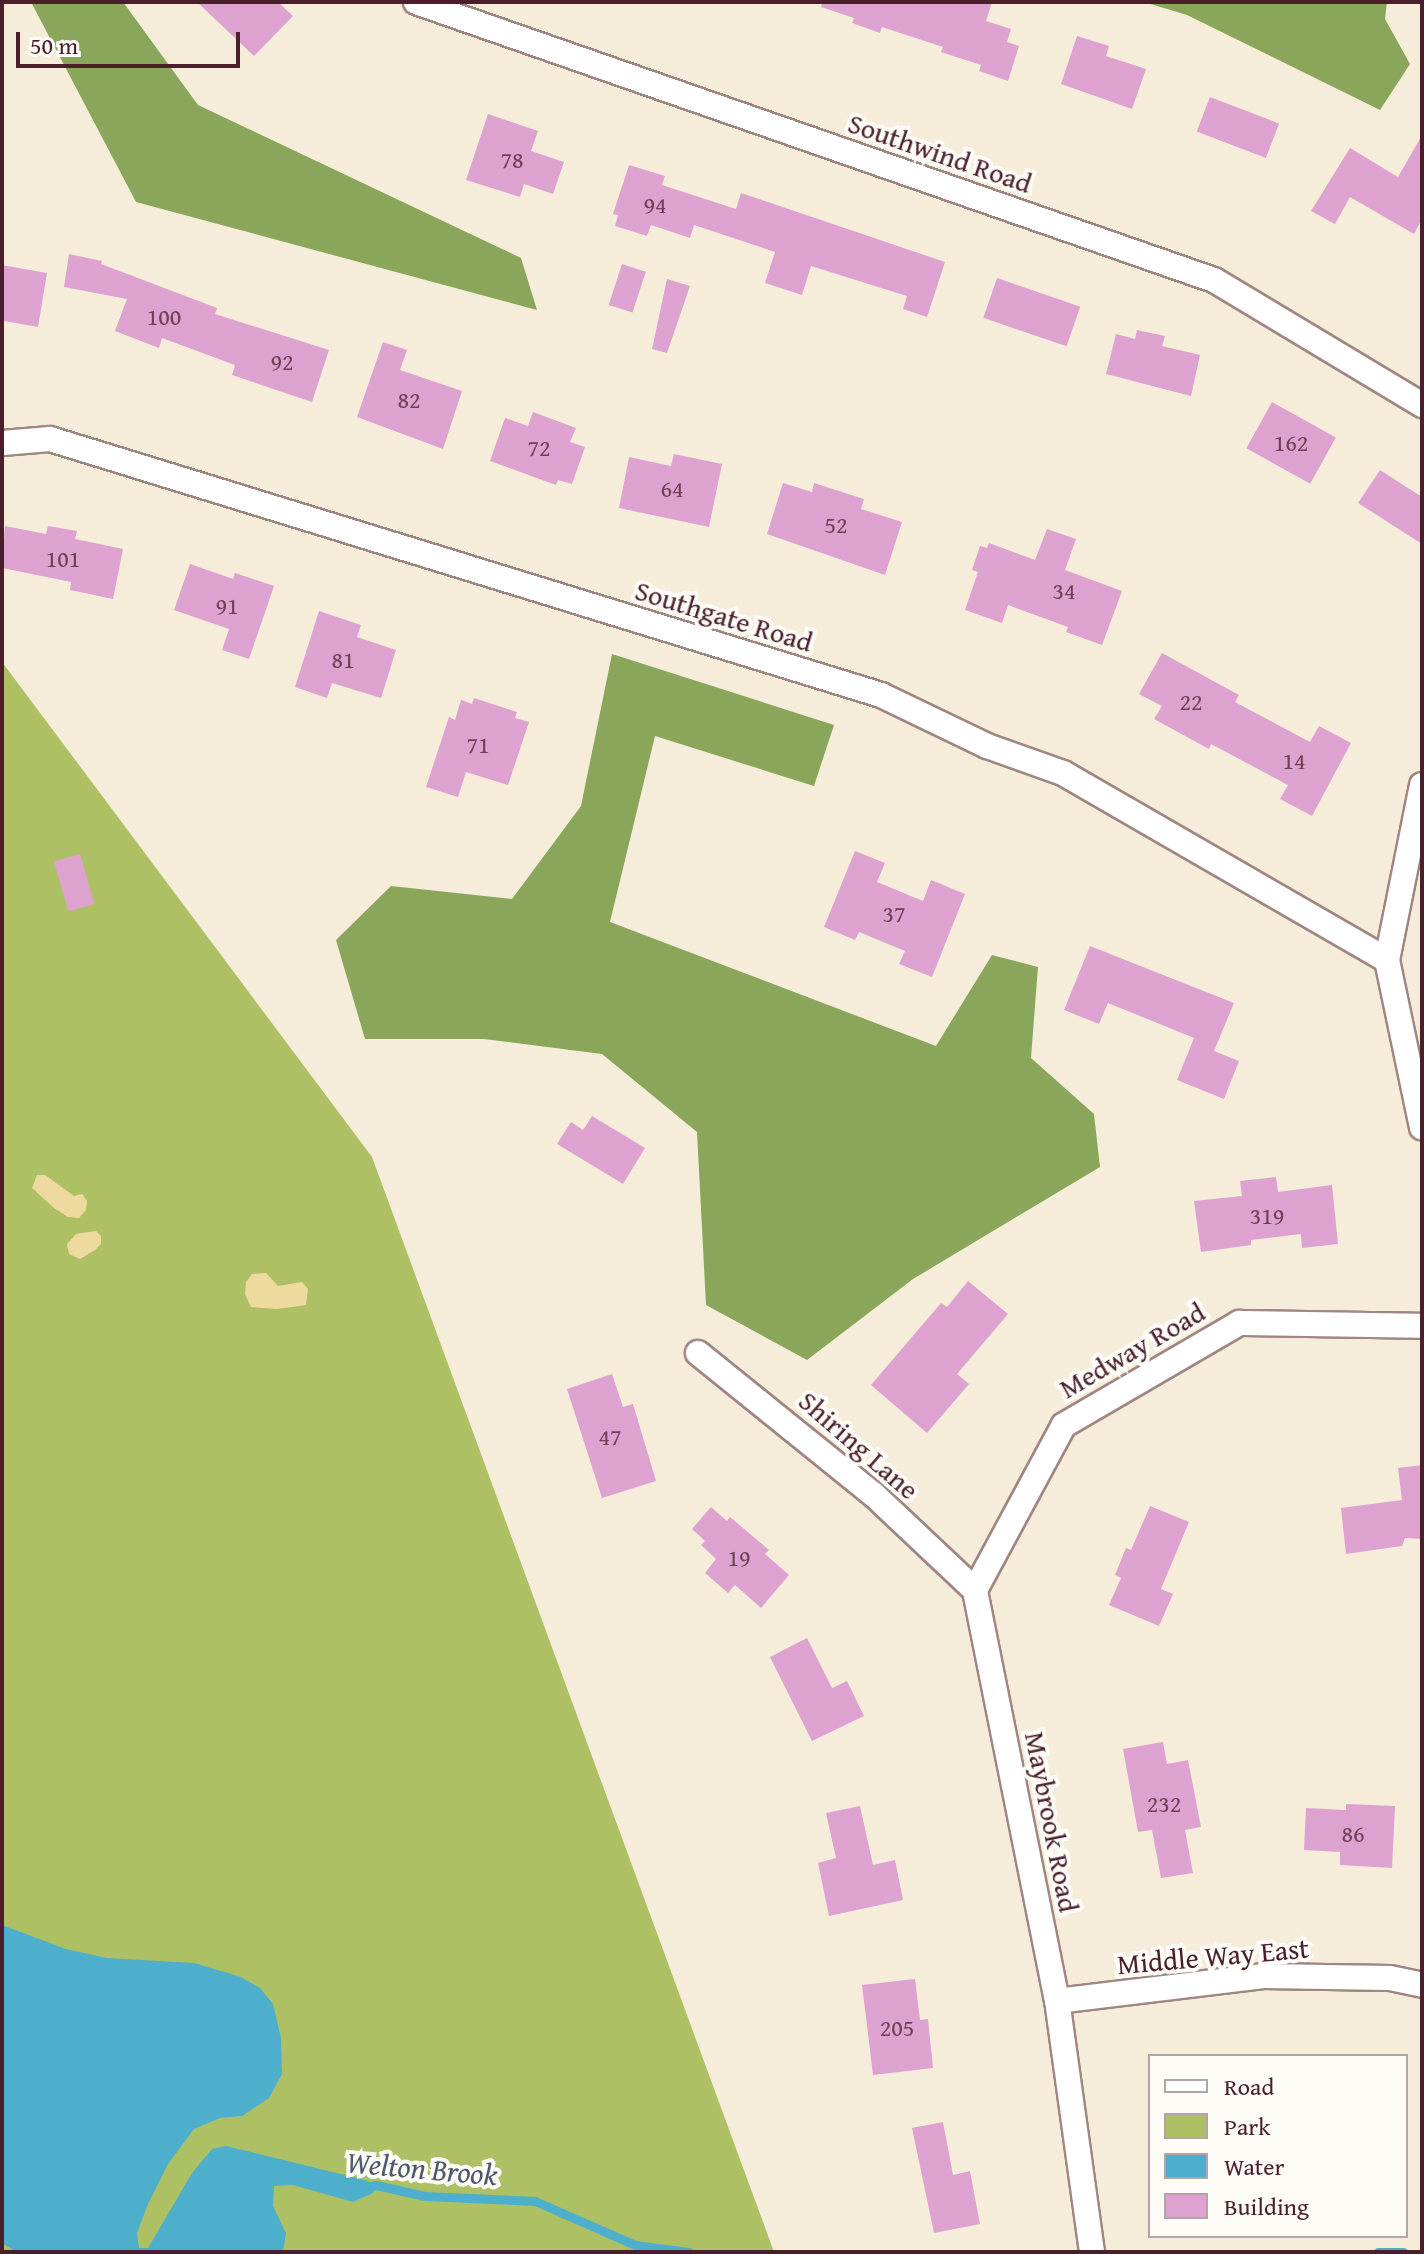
<!DOCTYPE html>
<style>
body{margin:0}
#map{position:relative;width:1424px;height:2254px;overflow:hidden;background:#f5edda;font-family:"Gentium Book Plus",serif}
div>[style]{position:absolute}
.green>*{inset:0;background:#aec064}
.forest>*{inset:0;background:#8aa65a}
.sand>*{inset:0;background:#eeda9e}
.water>*{inset:0;background:#4dafcc}
.stream>*{height:9px;margin:-4.5px;padding:0 4.5px;transform-origin:4.5px;border-radius:4.5px;background:#4dafcc}
.building>*{inset:0;background:#dea2d1;transform-origin:0 0}
.roads{filter:drop-shadow(2px 0 #a08682) drop-shadow(-2px 0 #a08682) drop-shadow(0 2px #a08682) drop-shadow(0 -2px #a08682)}
.minor>*{height:24px;margin:-12px;padding:0 12px;transform-origin:12px;border-radius:12px;background:#fff}
span{translate:-50% -50%;white-space:nowrap;text-align:center;line-height:1.15;-webkit-text-stroke:8px #fdfcf7;paint-order:stroke}
.number-label{font-size:24px;color:#6f4054}
.number-label span{-webkit-text-stroke-width:0}
.street-label{font-size:28px;color:#4a1f2b}
.water-label{font-size:30px;color:#4b596b;font-style:italic}
.frame{position:absolute;inset:0;border:4px solid #4a1f2b;pointer-events:none}
.legend{position:absolute;left:1148px;top:2054px;width:260px;height:184px;box-sizing:border-box;background:#fdfcf7;border:2px solid #b5a4a5;margin:0;padding:10px 14px;list-style:none;font-size:24px;color:#4a1f2b}
.legend li{display:flex;align-items:center;gap:16px;height:40px}
.legend b{width:40px;border:2px solid #b5a4a5}
.scale{position:absolute;left:16px;top:32px;width:224px;height:36px;box-sizing:border-box;border:4px solid #4a1f2b;border-top:0;padding-left:10px;font-size:24px;line-height:28px;white-space:nowrap;color:#4a1f2b;-webkit-text-stroke:6px #fdfcf7;paint-order:stroke}
</style>
<div id="map">
<div class="green">
<i style="clip-path:polygon(2px 662px,372px 1157px,774px 2252px,2px 2252px)"></i>
</div>
<div class="forest">
<i style="clip-path:polygon(31px 2px,123px 2px,198px 105px,521px 258px,537px 310px,136px 202px)"></i>
<i style="clip-path:polygon(1144px 2px,1387px 2px,1385px 19px,1410px 64px,1380px 110px,1187px 15px)"></i>
<i style="clip-path:polygon(612px 654px,834px 725px,814px 786px,655px 736px,610px 922px,936px 1046px,992px 955px,1038px 967px,1031px 1058px,1094px 1114px,1100px 1167px,913px 1279px,807px 1360px,706px 1305px,697px 1132px,602px 1054px,484px 1039px,365px 1039px,336px 940px,391px 886px,512px 899px,581px 806px)"></i>
</div>
<div class="sand">
<i style="clip-path:polygon(37px 1175px,45px 1175px,74px 1196px,82px 1194px,87px 1201px,86px 1210px,79px 1218px,68px 1217px,54px 1208px,32px 1188px)"></i>
<i style="clip-path:polygon(96px 1231px,101px 1236px,101px 1244px,95px 1250px,80px 1259px,69px 1254px,67px 1244px,76px 1234px)"></i>
<i style="clip-path:polygon(266px 1273px,278px 1286px,302px 1282px,308px 1289px,306px 1305px,277px 1309px,251px 1307px,245px 1294px,246px 1282px,252px 1274px)"></i>
</div>
<div class="water">
<i style="clip-path:polygon(2px 1925px,66px 1949px,107px 1958px,194px 1963px,241px 1977px,260px 1988px,273px 2004px,281px 2038px,282px 2074px,269px 2098px,242px 2116px,220px 2118px,194px 2129px,168px 2164px,148px 2204px,137px 2233px,139px 2248px,148px 2248px,192px 2173px,212px 2149px,226px 2146px,365px 2180px,376px 2185px,373px 2193px,353px 2202px,293px 2185px,274px 2186px,273px 2206px,286px 2233px,283px 2252px,16px 2252px,2px 2243px)"></i>
</div>
<div class="stream">
<i style="left:367px;top:2187px;width:9px;rotate:-13deg"></i>
<i style="left:376px;top:2185px;width:50px;rotate:12.7deg"></i>
<i style="left:425px;top:2196px;width:110px;rotate:2.6deg"></i>
<i style="left:535px;top:2201px;width:109px;rotate:23.7deg"></i>
<i style="left:635px;top:2245px;width:54px;rotate:7.4deg"></i>
<i style="left:1378px;top:2252px;width:25px"></i>
</div>
<div class="building">
<i style="clip-path:polygon(197px 2px,278px 2px,293px 16px,254px 56px)"></i>
<i style="clip-path:polygon(822px 2px,992px 2px,986px 21px,1011px 29px,1007px 42px,1019px 46px,1008px 81px,979px 71px,981px 65px,941px 52px,943px 47px,882px 27px,880px 33px,852px 23px,854px 18px,821px 7px)"></i>
<i style="clip-path:polygon(1077px 36px,1109px 46px,1106px 56px,1146px 69px,1132px 109px,1061px 84px)"></i>
<i style="left:1210px;top:97px;width:74px;height:37px;rotate:21deg"></i>
<i style="clip-path:polygon(488px 114px,538px 131px,531px 151px,564px 162px,553px 194px,524px 184px,520px 197px,466px 180px)"></i>
<i style="clip-path:polygon(1422px 135px,1422px 219px,1414px 234px,1350px 197px,1335px 224px,1311px 211px,1350px 148px,1398px 177px)"></i>
<i style="clip-path:polygon(629px 165px,665px 176px,662px 185px,736px 209px,741px 193px,945px 262px,927px 317px,903px 309px,907px 296px,811px 266px,802px 295px,765px 283px,775px 252px,694px 225px,690px 238px,651px 225px,647px 236px,615px 226px,618px 215px,613px 214px)"></i>
<i style="clip-path:polygon(69px 254px,102px 261px,101px 264px,217px 308px,215px 314px,329px 350px,312px 402px,232px 375px,235px 365px,162px 338px,159px 348px,115px 331px,127px 299px,64px 287px)"></i>
<i style="left:622px;top:264px;width:25px;height:43px;rotate:18deg"></i>
<i style="clip-path:polygon(2px 265px,47px 273px,38px 327px,4px 321px)"></i>
<i style="left:997px;top:278px;width:88px;height:42px;rotate:19deg"></i>
<i style="clip-path:polygon(667px 279px,690px 286px,667px 353px,652px 349px)"></i>
<i style="clip-path:polygon(1137px 330px,1165px 336px,1162px 346px,1200px 355px,1191px 396px,1106px 374px,1116px 334px,1135px 339px)"></i>
<i style="clip-path:polygon(383px 342px,407px 350px,400px 370px,462px 391px,443px 449px,357px 417px)"></i>
<i style="left:1272px;top:402px;width:73px;height:53px;rotate:29deg"></i>
<i style="clip-path:polygon(533px 412px,576px 428px,570px 442px,585px 447px,572px 484px,558px 480px,556px 485px,490px 461px,505px 418px,528px 426px)"></i>
<i style="clip-path:polygon(674px 454px,722px 464px,709px 527px,619px 508px,629px 457px,671px 466px)"></i>
<i style="clip-path:polygon(1380px 470px,1422px 497px,1422px 544px,1358px 503px)"></i>
<i style="clip-path:polygon(783px 483px,812px 492px,814px 483px,864px 499px,861px 509px,902px 522px,885px 575px,767px 534px)"></i>
<i style="clip-path:polygon(5px 526px,46px 534px,48px 526px,77px 531px,75px 539px,123px 549px,113px 599px,70px 590px,71px 582px,2px 568px)"></i>
<i style="clip-path:polygon(1047px 529px,1076px 539px,1065px 570px,1122px 591px,1102px 645px,1066px 632px,1068px 627px,1008px 605px,1002px 623px,965px 610px,978px 572px,972px 570px,980px 546px,987px 548px,989px 543px,1035px 560px)"></i>
<i style="clip-path:polygon(190px 564px,233px 579px,235px 573px,274px 586px,249px 659px,222px 650px,229px 629px,174px 610px)"></i>
<i style="clip-path:polygon(319px 611px,361px 625px,357px 637px,396px 650px,381px 698px,332px 683px,327px 698px,295px 687px)"></i>
<i style="clip-path:polygon(1162px 653px,1239px 695px,1235px 702px,1310px 742px,1319px 726px,1351px 743px,1312px 816px,1280px 799px,1288px 785px,1211px 744px,1209px 749px,1154px 719px,1162px 706px,1139px 694px)"></i>
<i style="clip-path:polygon(474px 698px,517px 712px,515px 718px,529px 722px,508px 785px,466px 772px,458px 797px,426px 787px,449px 717px,455px 720px,461px 700px,472px 704px)"></i>
<i style="clip-path:polygon(855px 851px,885px 863px,877px 882px,923px 901px,931px 880px,965px 894px,932px 977px,899px 964px,905px 951px,859px 932px,855px 940px,824px 927px)"></i>
<i style="left:80px;top:854px;width:52px;height:27px;rotate:74deg"></i>
<i style="clip-path:polygon(1090px 946px,1234px 1003px,1214px 1051px,1239px 1061px,1224px 1099px,1177px 1080px,1194px 1038px,1108px 1003px,1099px 1024px,1064px 1010px)"></i>
<i style="clip-path:polygon(592px 1116px,645px 1148px,623px 1184px,557px 1144px,571px 1122px,583px 1130px)"></i>
<i style="clip-path:polygon(1276px 1177px,1278px 1192px,1332px 1185px,1338px 1244px,1302px 1248px,1301px 1234px,1251px 1240px,1251px 1245px,1201px 1252px,1194px 1201px,1242px 1196px,1240px 1181px)"></i>
<i style="clip-path:polygon(968px 1281px,1008px 1314px,957px 1374px,969px 1384px,927px 1433px,871px 1385px,941px 1303px,947px 1307px)"></i>
<i style="clip-path:polygon(612px 1374px,623px 1407px,633px 1404px,656px 1481px,602px 1498px,567px 1389px)"></i>
<i style="clip-path:polygon(1422px 1465px,1422px 1539px,1405px 1538px,1402px 1546px,1346px 1554px,1341px 1508px,1402px 1500px,1398px 1468px)"></i>
<i style="clip-path:polygon(1150px 1506px,1189px 1522px,1161px 1589px,1173px 1594px,1159px 1626px,1109px 1605px,1121px 1578px,1115px 1575px,1126px 1548px,1131px 1550px)"></i>
<i style="clip-path:polygon(711px 1507px,727px 1521px,730px 1517px,769px 1550px,765px 1554px,789px 1575px,761px 1608px,735px 1585px,728px 1593px,705px 1573px,716px 1559px,701px 1545px,705px 1541px,692px 1529px)"></i>
<i style="clip-path:polygon(807px 1638px,832px 1688px,847px 1681px,864px 1716px,812px 1741px,770px 1657px)"></i>
<i style="clip-path:polygon(1163px 1742px,1167px 1764px,1188px 1760px,1201px 1827px,1185px 1830px,1193px 1873px,1161px 1878px,1152px 1830px,1138px 1832px,1123px 1749px)"></i>
<i style="clip-path:polygon(1346px 1804px,1395px 1806px,1392px 1868px,1340px 1865px,1340px 1852px,1304px 1850px,1306px 1808px,1346px 1810px)"></i>
<i style="clip-path:polygon(860px 1806px,873px 1865px,895px 1860px,903px 1900px,829px 1916px,818px 1863px,836px 1858px,826px 1813px)"></i>
<i style="clip-path:polygon(915px 1979px,920px 2020px,928px 2019px,933px 2068px,873px 2075px,862px 1985px)"></i>
<i style="clip-path:polygon(943px 2122px,953px 2175px,970px 2171px,980px 2224px,934px 2233px,912px 2128px)"></i>
</div>
<div class="roads">
<div class="minor">
<i style="left:416px;top:2px;width:845px;rotate:19.21deg"></i>
<i style="left:1214px;top:280px;width:243px;rotate:31deg"></i>
<i style="left:2px;top:443px;width:48px;rotate:-4.8deg"></i>
<i style="left:50px;top:439px;width:870px;rotate:17.12deg"></i>
<i style="left:881px;top:695px;width:118px;rotate:25.7deg"></i>
<i style="left:987px;top:746px;width:81px;rotate:19.6deg"></i>
<i style="left:1063px;top:773px;width:374px;rotate:30deg"></i>
<i style="left:1422px;top:785px;width:178px;rotate:101.3deg"></i>
<i style="left:1387px;top:960px;width:171px;rotate:78.2deg"></i>
<i style="left:698px;top:1353px;width:225px;rotate:38.9deg"></i>
<i style="left:873px;top:1494px;width:140px;rotate:43.3deg"></i>
<i style="left:1057px;top:2001px;width:208px;rotate:-6.9deg"></i>
<i style="left:1263px;top:1976px;width:127px;rotate:0.9deg"></i>
<i style="left:1390px;top:1978px;width:33px;rotate:12deg"></i>
<i style="left:1092px;top:2252px;width:253px;rotate:-97.9deg"></i>
<i style="left:1057px;top:2001px;width:419px;rotate:-101.3deg"></i>
<i style="left:975px;top:1590px;width:187px;rotate:-61.7deg"></i>
<i style="left:1064px;top:1425px;width:203px;rotate:-30.2deg"></i>
<i style="left:1239px;top:1323px;width:183px;rotate:0.9deg"></i>
</div>
</div>
<div class="number-label">
<span style="left:512px;top:160px">78</span>
<span style="left:655px;top:205px">94</span>
<span style="left:164px;top:317px">100</span>
<span style="left:282px;top:362px">92</span>
<span style="left:409px;top:400px">82</span>
<span style="left:1291px;top:443px">162</span>
<span style="left:539px;top:448px">72</span>
<span style="left:672px;top:489px">64</span>
<span style="left:836px;top:525px">52</span>
<span style="left:63px;top:559px">101</span>
<span style="left:1064px;top:591px">34</span>
<span style="left:227px;top:606px">91</span>
<span style="left:343px;top:660px">81</span>
<span style="left:1191px;top:702px">22</span>
<span style="left:478px;top:745px">71</span>
<span style="left:1294px;top:761px">14</span>
<span style="left:894px;top:914px">37</span>
<span style="left:1267px;top:1216px">319</span>
<span style="left:610px;top:1437px">47</span>
<span style="left:739px;top:1558px">19</span>
<span style="left:1164px;top:1804px">232</span>
<span style="left:1353px;top:1834px">86</span>
<span style="left:897px;top:2028px">205</span>
</div>
<div class="street-label">
<span style="left:940px;top:153px;rotate:19deg">Southwind Road</span>
<span style="left:724px;top:616px;rotate:17deg">Southgate Road</span>
<span style="left:1132px;top:1350px;rotate:-30deg">Medway Road</span>
<span style="left:859px;top:1445px;rotate:41deg">Shiring Lane</span>
<span style="left:1052px;top:1822px;rotate:79deg">Maybrook Road</span>
<span style="left:1213px;top:1956px;rotate:-5deg">Middle Way East</span>
</div>
<div class="water-label">
<span style="left:422px;top:2168px;rotate:5deg">Welton Brook</span>
</div>
<div class="frame"></div>
<ul class="legend">
<li><b style="height:10px;background:#fff"></b>Road</li>
<li><b style="height:22px;background:#aec064"></b>Park</li>
<li><b style="height:22px;background:#4dafcc"></b>Water</li>
<li><b style="height:22px;background:#dea2d1"></b>Building</li>
</ul>
<div class="scale">50 m</div>
</div>
